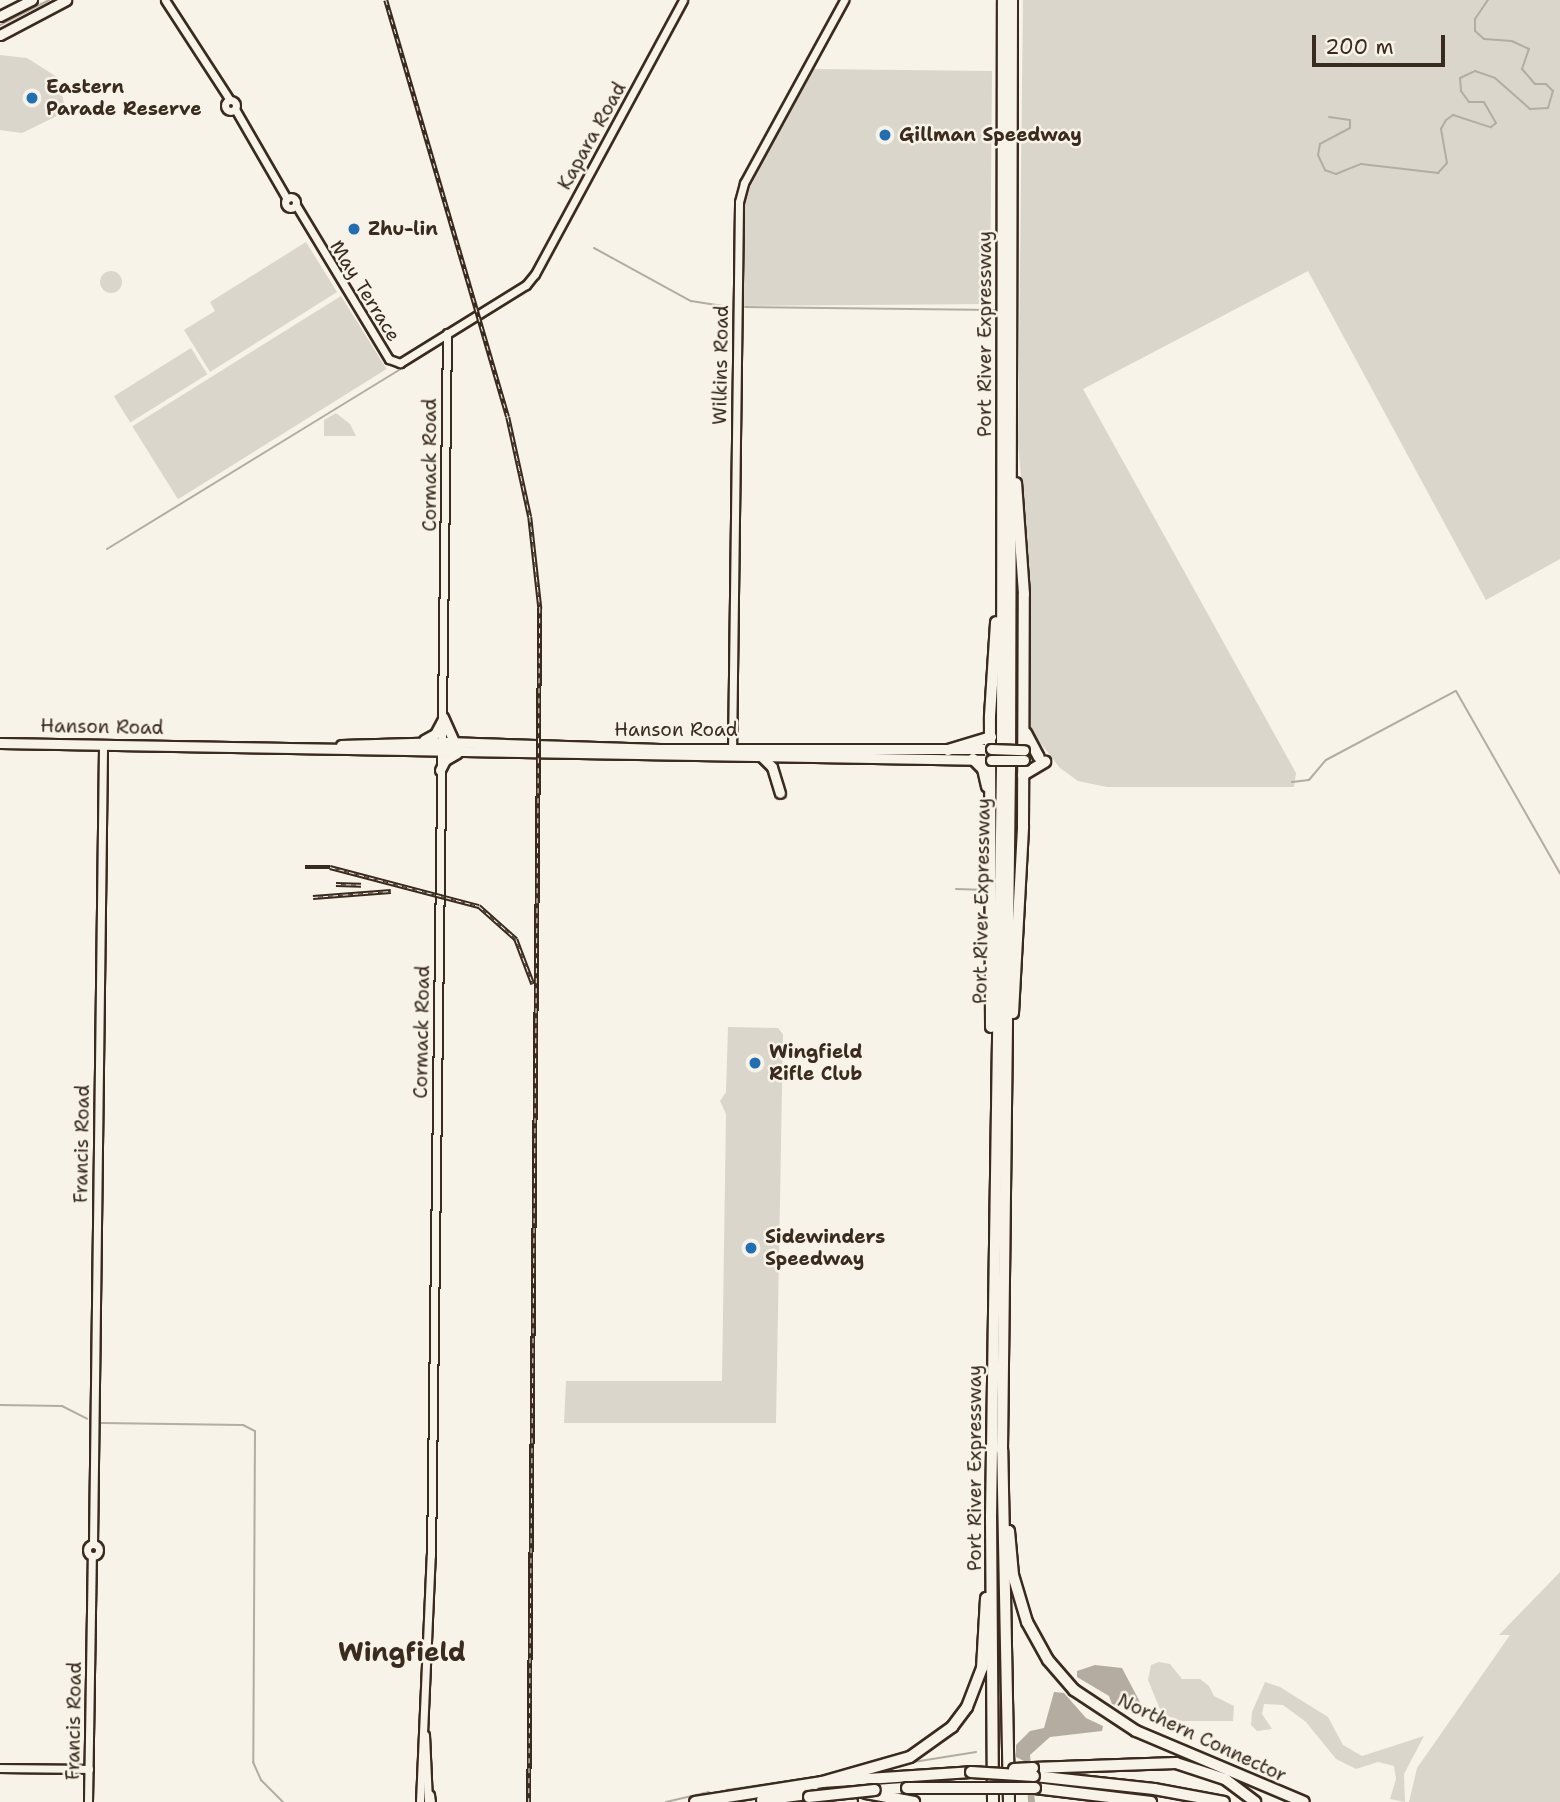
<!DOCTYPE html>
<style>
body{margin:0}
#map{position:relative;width:1560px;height:1802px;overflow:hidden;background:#f7f3e8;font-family:"Shantell Sans",sans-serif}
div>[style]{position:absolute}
.green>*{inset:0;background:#dbd6cb;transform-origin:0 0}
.round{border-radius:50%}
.water>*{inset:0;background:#b4aca0}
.stream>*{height:2px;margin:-1px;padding:0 1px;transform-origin:1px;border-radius:1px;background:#b4aca0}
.roads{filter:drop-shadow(2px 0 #3b2a1e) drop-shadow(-2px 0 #3b2a1e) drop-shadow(0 2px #3b2a1e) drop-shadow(0 -2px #3b2a1e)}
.minor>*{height:7px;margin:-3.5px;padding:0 3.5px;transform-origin:3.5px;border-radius:3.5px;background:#f7f3e8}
.minor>.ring{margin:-3.5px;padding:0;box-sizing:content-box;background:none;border:7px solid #f7f3e8;border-radius:50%}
.major>*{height:9px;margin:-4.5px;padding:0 4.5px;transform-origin:4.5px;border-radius:4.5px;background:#f7f3e8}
.highway>*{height:10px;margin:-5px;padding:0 5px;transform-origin:5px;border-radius:5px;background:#f7f3e8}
.rail>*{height:4.5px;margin-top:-2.25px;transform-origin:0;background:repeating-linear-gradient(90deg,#f7f3e8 0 5px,#3b2a1e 0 10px);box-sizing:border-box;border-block:2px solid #3b2a1e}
.bridges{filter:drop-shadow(2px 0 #3b2a1e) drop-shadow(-2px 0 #3b2a1e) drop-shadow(0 2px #3b2a1e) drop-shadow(0 -2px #3b2a1e)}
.major-bridge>*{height:9px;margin:-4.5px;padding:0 4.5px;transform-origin:4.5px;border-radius:4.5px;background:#f7f3e8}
.highway-bridge>*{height:10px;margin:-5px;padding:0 5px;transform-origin:5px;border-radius:5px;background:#f7f3e8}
.dots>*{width:19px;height:19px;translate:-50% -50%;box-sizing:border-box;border:4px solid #f7f3e8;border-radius:50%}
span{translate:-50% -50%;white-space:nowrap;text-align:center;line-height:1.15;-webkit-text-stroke:5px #f7f3e8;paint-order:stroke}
.poi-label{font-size:19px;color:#3b2a1e;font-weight:700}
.left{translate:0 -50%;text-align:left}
.street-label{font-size:19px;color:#3b2a1e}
.district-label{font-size:26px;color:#3b2a1e;font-weight:700}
.scale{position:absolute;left:1312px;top:35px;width:133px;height:32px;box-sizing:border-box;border:4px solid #3b2a1e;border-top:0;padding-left:9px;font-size:21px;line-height:24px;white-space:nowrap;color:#3b2a1e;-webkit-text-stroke:5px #f7f3e8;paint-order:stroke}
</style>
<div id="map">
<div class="green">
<i style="clip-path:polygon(1023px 0,1560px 0,1560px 559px,1486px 600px,1308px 271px,1083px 389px,1296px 773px,1294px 787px,1107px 787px,1078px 781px,1060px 768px,1031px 731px,1028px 552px,1018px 444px)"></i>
<i style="clip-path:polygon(0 55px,27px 58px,57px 77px,64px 103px,57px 116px,22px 133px,0 130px)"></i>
<i style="clip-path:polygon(812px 69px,992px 71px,990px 304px,741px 306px,744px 199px)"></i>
<i style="clip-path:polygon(306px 242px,337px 292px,210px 372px,184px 330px,215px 311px,210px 302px)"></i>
<i class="round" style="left:100px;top:271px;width:22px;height:22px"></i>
<i style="left:341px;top:296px;width:86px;height:246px;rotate:58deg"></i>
<i style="left:191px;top:348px;width:31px;height:91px;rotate:58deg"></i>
<i style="clip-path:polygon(336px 413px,350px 424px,356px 436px,324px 436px,324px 420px)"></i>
<i style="clip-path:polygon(728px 1027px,778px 1028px,783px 1034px,776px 1423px,564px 1423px,566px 1381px,722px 1381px,726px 1114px,720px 1101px,726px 1092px)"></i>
<i style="clip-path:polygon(1560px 1572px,1560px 1802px,1409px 1802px,1417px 1768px,1510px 1635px,1499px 1635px)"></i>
<i style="clip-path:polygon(1159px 1662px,1170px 1664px,1182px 1679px,1200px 1679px,1209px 1686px,1214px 1696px,1234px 1706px,1233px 1721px,1182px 1721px,1162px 1714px,1148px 1680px,1151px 1665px)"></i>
<i style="clip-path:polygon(1265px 1682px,1280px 1687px,1328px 1717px,1343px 1745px,1362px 1756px,1424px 1736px,1404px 1774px,1405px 1802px,1390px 1799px,1396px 1779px,1394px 1766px,1378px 1762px,1356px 1769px,1336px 1759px,1306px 1722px,1283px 1705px,1264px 1704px,1262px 1714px,1272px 1729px,1257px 1731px,1251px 1725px,1252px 1712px)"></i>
</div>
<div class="water">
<i style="clip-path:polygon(1095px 1665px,1122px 1668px,1141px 1704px,1134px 1709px,1112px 1704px,1109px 1696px,1077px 1677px,1077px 1671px)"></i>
<i style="clip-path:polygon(1054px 1692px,1064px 1693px,1086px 1718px,1103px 1726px,1102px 1731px,1050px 1737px,1030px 1755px,1035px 1802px,1028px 1802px,1026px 1762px,1016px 1757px,1016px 1745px,1030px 1731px,1044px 1728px)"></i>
</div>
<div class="stream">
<i style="left:0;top:25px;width:55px;rotate:-27deg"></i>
<i style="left:1329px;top:117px;width:21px;rotate:8deg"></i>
<i style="left:1350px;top:120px;width:8px;rotate:90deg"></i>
<i style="left:1350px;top:128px;width:34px;rotate:152deg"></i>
<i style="left:1320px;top:144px;width:11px;rotate:100deg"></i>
<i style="left:1318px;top:155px;width:17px;rotate:65deg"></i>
<i style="left:1325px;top:170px;width:12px;rotate:20deg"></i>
<i style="left:1336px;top:174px;width:27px;rotate:-22deg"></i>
<i style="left:1361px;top:164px;width:78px;rotate:6.7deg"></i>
<i style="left:1438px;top:173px;width:13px;rotate:-48deg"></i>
<i style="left:1447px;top:163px;width:35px;rotate:-100deg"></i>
<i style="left:1441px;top:129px;width:10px;rotate:-61deg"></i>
<i style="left:1446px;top:120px;width:9px;rotate:-36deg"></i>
<i style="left:1453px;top:115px;width:40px;rotate:18deg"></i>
<i style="left:1491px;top:127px;width:6px;rotate:-39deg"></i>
<i style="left:1496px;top:123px;width:24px;rotate:-120deg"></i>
<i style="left:1484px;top:102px;width:15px;rotate:180deg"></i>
<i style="left:1469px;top:102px;width:14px;rotate:-126deg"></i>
<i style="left:1461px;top:91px;width:13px;rotate:-94deg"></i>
<i style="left:1460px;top:78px;width:17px;rotate:-25deg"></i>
<i style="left:1475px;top:71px;width:21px;rotate:19deg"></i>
<i style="left:1495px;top:78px;width:47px;rotate:41.5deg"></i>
<i style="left:1530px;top:109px;width:18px;rotate:-3deg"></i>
<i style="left:1548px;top:108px;width:18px;rotate:-74deg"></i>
<i style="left:1553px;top:91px;width:10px;rotate:-135deg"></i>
<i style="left:1546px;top:84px;width:11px;rotate:180deg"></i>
<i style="left:1535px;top:84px;width:20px;rotate:-131deg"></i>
<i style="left:1522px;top:69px;width:21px;rotate:-71deg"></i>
<i style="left:1529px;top:49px;width:19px;rotate:-155deg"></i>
<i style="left:1512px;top:41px;width:28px;rotate:-176deg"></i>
<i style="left:1484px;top:39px;width:12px;rotate:-138deg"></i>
<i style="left:1475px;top:31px;width:12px;rotate:-90deg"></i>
<i style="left:1475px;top:19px;width:23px;rotate:-56deg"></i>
<i style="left:594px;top:248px;width:111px;rotate:28.7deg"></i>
<i style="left:691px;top:301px;width:37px;rotate:9deg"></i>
<i style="left:745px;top:307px;width:249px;rotate:0.7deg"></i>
<i style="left:107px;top:549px;width:377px;rotate:-31.5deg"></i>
<i style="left:1292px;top:782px;width:17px;rotate:-7deg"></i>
<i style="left:1309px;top:780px;width:26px;rotate:-50deg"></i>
<i style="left:1326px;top:760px;width:147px;rotate:-28deg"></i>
<i style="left:1456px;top:691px;width:210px;rotate:60.3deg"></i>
<i style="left:956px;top:889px;width:23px;rotate:2deg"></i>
<i style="left:0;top:1405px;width:62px;rotate:0.9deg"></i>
<i style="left:62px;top:1406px;width:28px;rotate:27deg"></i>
<i style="left:101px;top:1423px;width:142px;rotate:0.8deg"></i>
<i style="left:243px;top:1425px;width:13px;rotate:27deg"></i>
<i style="left:255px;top:1431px;width:331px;rotate:90.3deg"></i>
<i style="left:253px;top:1762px;width:20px;rotate:66deg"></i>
<i style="left:261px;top:1780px;width:31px;rotate:45deg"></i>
<i style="left:907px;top:1763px;width:70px;rotate:-9.1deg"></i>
<i style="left:726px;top:1790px;width:104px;rotate:-8.3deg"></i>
<i style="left:666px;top:1802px;width:44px;rotate:-13.1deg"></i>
</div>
<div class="roads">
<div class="minor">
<i style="left:165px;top:0;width:119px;rotate:57deg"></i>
<i class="ring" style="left:225.5px;top:100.5px;width:4px;height:4px"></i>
<i style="left:235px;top:109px;width:104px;rotate:60deg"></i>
<i class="ring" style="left:285.5px;top:197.5px;width:4px;height:4px"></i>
<i style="left:296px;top:205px;width:180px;rotate:58.9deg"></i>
<i style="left:389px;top:359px;width:12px;rotate:20deg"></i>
<i style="left:400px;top:363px;width:148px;rotate:-31.8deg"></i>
<i style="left:526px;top:285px;width:14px;rotate:-51deg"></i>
<i style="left:535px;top:274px;width:311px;rotate:-61.6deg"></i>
<i style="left:732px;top:754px;width:552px;rotate:-89.27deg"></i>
<i style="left:739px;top:202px;width:20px;rotate:-75deg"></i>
<i style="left:744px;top:183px;width:209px;rotate:-61.3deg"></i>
<i class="ring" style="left:87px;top:1544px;width:5px;height:5px"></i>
<i style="left:93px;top:1544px;width:800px;rotate:-89.28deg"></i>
<i style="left:425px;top:1735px;width:65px;rotate:87.4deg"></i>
<i style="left:0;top:1768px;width:89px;rotate:0.6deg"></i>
<i style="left:88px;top:1802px;width:246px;rotate:-89.1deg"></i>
<i style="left:420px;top:1802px;width:247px;rotate:-87.5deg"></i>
<i style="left:431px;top:1555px;width:1222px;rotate:-89.25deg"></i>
</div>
<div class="major">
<i style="left:0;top:16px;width:36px;rotate:-27deg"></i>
<i style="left:0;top:35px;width:75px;rotate:-27.9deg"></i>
<i style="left:443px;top:717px;width:27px;rotate:66deg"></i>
<i style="left:424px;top:740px;width:13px;rotate:-29deg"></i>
<i style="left:435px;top:734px;width:17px;rotate:-62deg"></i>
<i style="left:0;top:743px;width:991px;rotate:0.98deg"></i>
<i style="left:341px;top:745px;width:106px;rotate:-1.6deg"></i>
<i style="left:447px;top:742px;width:213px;rotate:1.9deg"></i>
<i style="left:660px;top:749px;width:331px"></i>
<i style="left:762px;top:757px;width:14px;rotate:45deg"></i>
<i style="left:772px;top:767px;width:27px;rotate:73deg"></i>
<i style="left:440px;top:770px;width:11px;rotate:-63deg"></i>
<i style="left:445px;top:760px;width:14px;rotate:-30deg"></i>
<i style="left:429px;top:1795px;width:7px;rotate:82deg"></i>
</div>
<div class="highway">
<i style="left:1026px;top:733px;width:27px;rotate:62deg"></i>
<i style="left:948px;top:750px;width:45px;rotate:-16.8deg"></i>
<i style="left:973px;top:759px;width:14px;rotate:45deg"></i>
<i style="left:983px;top:769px;width:18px;rotate:77deg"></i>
<i style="left:1023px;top:775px;width:26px;rotate:-31deg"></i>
<i style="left:1013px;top:1013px;width:187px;rotate:-86.9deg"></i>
<i style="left:1023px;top:826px;width:232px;rotate:-89.8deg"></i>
<i style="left:1024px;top:594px;width:111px;rotate:-94.1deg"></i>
<i style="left:991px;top:1027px;width:311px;rotate:-90.2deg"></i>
<i style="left:990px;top:716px;width:94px;rotate:-86.3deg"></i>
<i style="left:1009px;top:1531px;width:44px;rotate:84.8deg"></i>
<i style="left:1013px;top:1575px;width:49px;rotate:73.4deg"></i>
<i style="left:1027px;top:1622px;width:43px;rotate:61.1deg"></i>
<i style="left:1048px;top:1660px;width:40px;rotate:49deg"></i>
<i style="left:1074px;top:1690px;width:74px;rotate:33.5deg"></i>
<i style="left:1136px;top:1731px;width:182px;rotate:22.9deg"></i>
<i style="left:1033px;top:1768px;width:143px;rotate:-2deg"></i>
<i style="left:1176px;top:1763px;width:52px;rotate:18.1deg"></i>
<i style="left:1225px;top:1779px;width:38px;rotate:37deg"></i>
<i style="left:1034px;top:1776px;width:121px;rotate:6.2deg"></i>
<i style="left:1154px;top:1789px;width:71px;rotate:10.5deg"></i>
<i style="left:822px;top:1782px;width:91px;rotate:-15.9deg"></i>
<i style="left:910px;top:1757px;width:52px;rotate:-35.5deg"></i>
<i style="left:952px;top:1727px;width:25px;rotate:-53deg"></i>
<i style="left:967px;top:1707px;width:42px;rotate:-69deg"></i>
<i style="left:982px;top:1668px;width:70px;rotate:-86.7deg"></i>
<i style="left:1035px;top:1788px;width:117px;rotate:6.9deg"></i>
<i style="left:875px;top:1790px;width:32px;rotate:-4deg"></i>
<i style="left:866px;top:1793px;width:49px;rotate:10.6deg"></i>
<i style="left:762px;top:1800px;width:54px;rotate:-7.4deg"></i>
<i style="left:695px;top:1802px;width:129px;rotate:-8.9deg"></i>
<i style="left:822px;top:1782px;width:149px;rotate:-3.8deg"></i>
<i style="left:820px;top:1802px;width:32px"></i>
<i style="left:993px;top:1802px;width:285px;rotate:-90.4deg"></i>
<i style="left:991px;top:1517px;width:750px;rotate:-89.16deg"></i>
<i style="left:1002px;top:767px;width:767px;rotate:-89.93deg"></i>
<i style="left:1009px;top:1802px;width:352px;rotate:-91.1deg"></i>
<i style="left:1002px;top:1450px;width:681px;rotate:-89.33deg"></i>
<i style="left:1010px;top:769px;width:769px;rotate:-89.85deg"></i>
</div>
</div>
<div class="rail">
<i style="left:386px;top:0;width:434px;rotate:73.7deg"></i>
<i style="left:508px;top:417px;width:102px;rotate:77.6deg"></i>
<i style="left:530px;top:517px;width:92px;rotate:83.7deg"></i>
<i style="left:540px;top:608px;width:1194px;rotate:90.53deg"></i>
<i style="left:305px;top:867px;width:25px"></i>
<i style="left:330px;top:867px;width:154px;rotate:14.7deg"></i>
<i style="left:479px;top:906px;width:50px;rotate:41.7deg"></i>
<i style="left:516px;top:939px;width:48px;rotate:69.3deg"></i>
<i style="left:336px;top:884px;width:25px;rotate:2deg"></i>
<i style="left:313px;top:897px;width:78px;rotate:-4.4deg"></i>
</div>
<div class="bridges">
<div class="major-bridge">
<i style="left:991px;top:749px;width:33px;rotate:2deg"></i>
<i style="left:991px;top:760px;width:33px"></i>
</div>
<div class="highway-bridge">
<i style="left:1014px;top:1769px;width:19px;rotate:-3deg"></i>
<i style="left:971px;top:1772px;width:63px;rotate:3.6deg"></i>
<i style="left:907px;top:1788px;width:128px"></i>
<i style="left:809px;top:1797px;width:66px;rotate:-6.1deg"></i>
</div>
</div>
<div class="dots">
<i style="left:32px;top:98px;background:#1f6fb2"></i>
<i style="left:885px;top:135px;background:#1f6fb2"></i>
<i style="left:354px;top:229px;background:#1f6fb2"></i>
<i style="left:755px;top:1063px;background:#1f6fb2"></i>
<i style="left:751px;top:1248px;background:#1f6fb2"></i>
</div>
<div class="poi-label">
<span class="left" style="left:46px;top:98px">Eastern<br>Parade Reserve</span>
<span class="left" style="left:899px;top:135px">Gillman Speedway</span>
<span class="left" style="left:368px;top:229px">Zhu-lin</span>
<span class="left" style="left:769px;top:1063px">Wingfield<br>Rifle Club</span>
<span class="left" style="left:765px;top:1248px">Sidewinders<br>Speedway</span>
</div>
<div class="street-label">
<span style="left:592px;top:136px;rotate:-61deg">Kapara Road</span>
<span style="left:365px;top:291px;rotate:58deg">May Terrace</span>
<span style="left:985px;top:334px;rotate:-90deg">Port River Expressway</span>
<span style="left:721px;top:365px;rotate:-89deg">Wilkins Road</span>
<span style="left:430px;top:465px;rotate:-90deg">Cormack Road</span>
<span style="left:102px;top:727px;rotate:1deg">Hanson Road</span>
<span style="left:676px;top:730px">Hanson Road</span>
<span style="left:982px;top:901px;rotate:-89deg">Port River Expressway</span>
<span style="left:422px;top:1032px;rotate:-89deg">Cormack Road</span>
<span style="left:82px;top:1144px;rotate:-89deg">Francis Road</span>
<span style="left:975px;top:1468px;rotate:-90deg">Port River Expressway</span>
<span style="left:74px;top:1721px;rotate:-89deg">Francis Road</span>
<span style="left:1202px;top:1738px;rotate:25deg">Northern Connector</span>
</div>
<div class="district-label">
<span style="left:402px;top:1652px">Wingfield</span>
</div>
<div class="scale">200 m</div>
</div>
